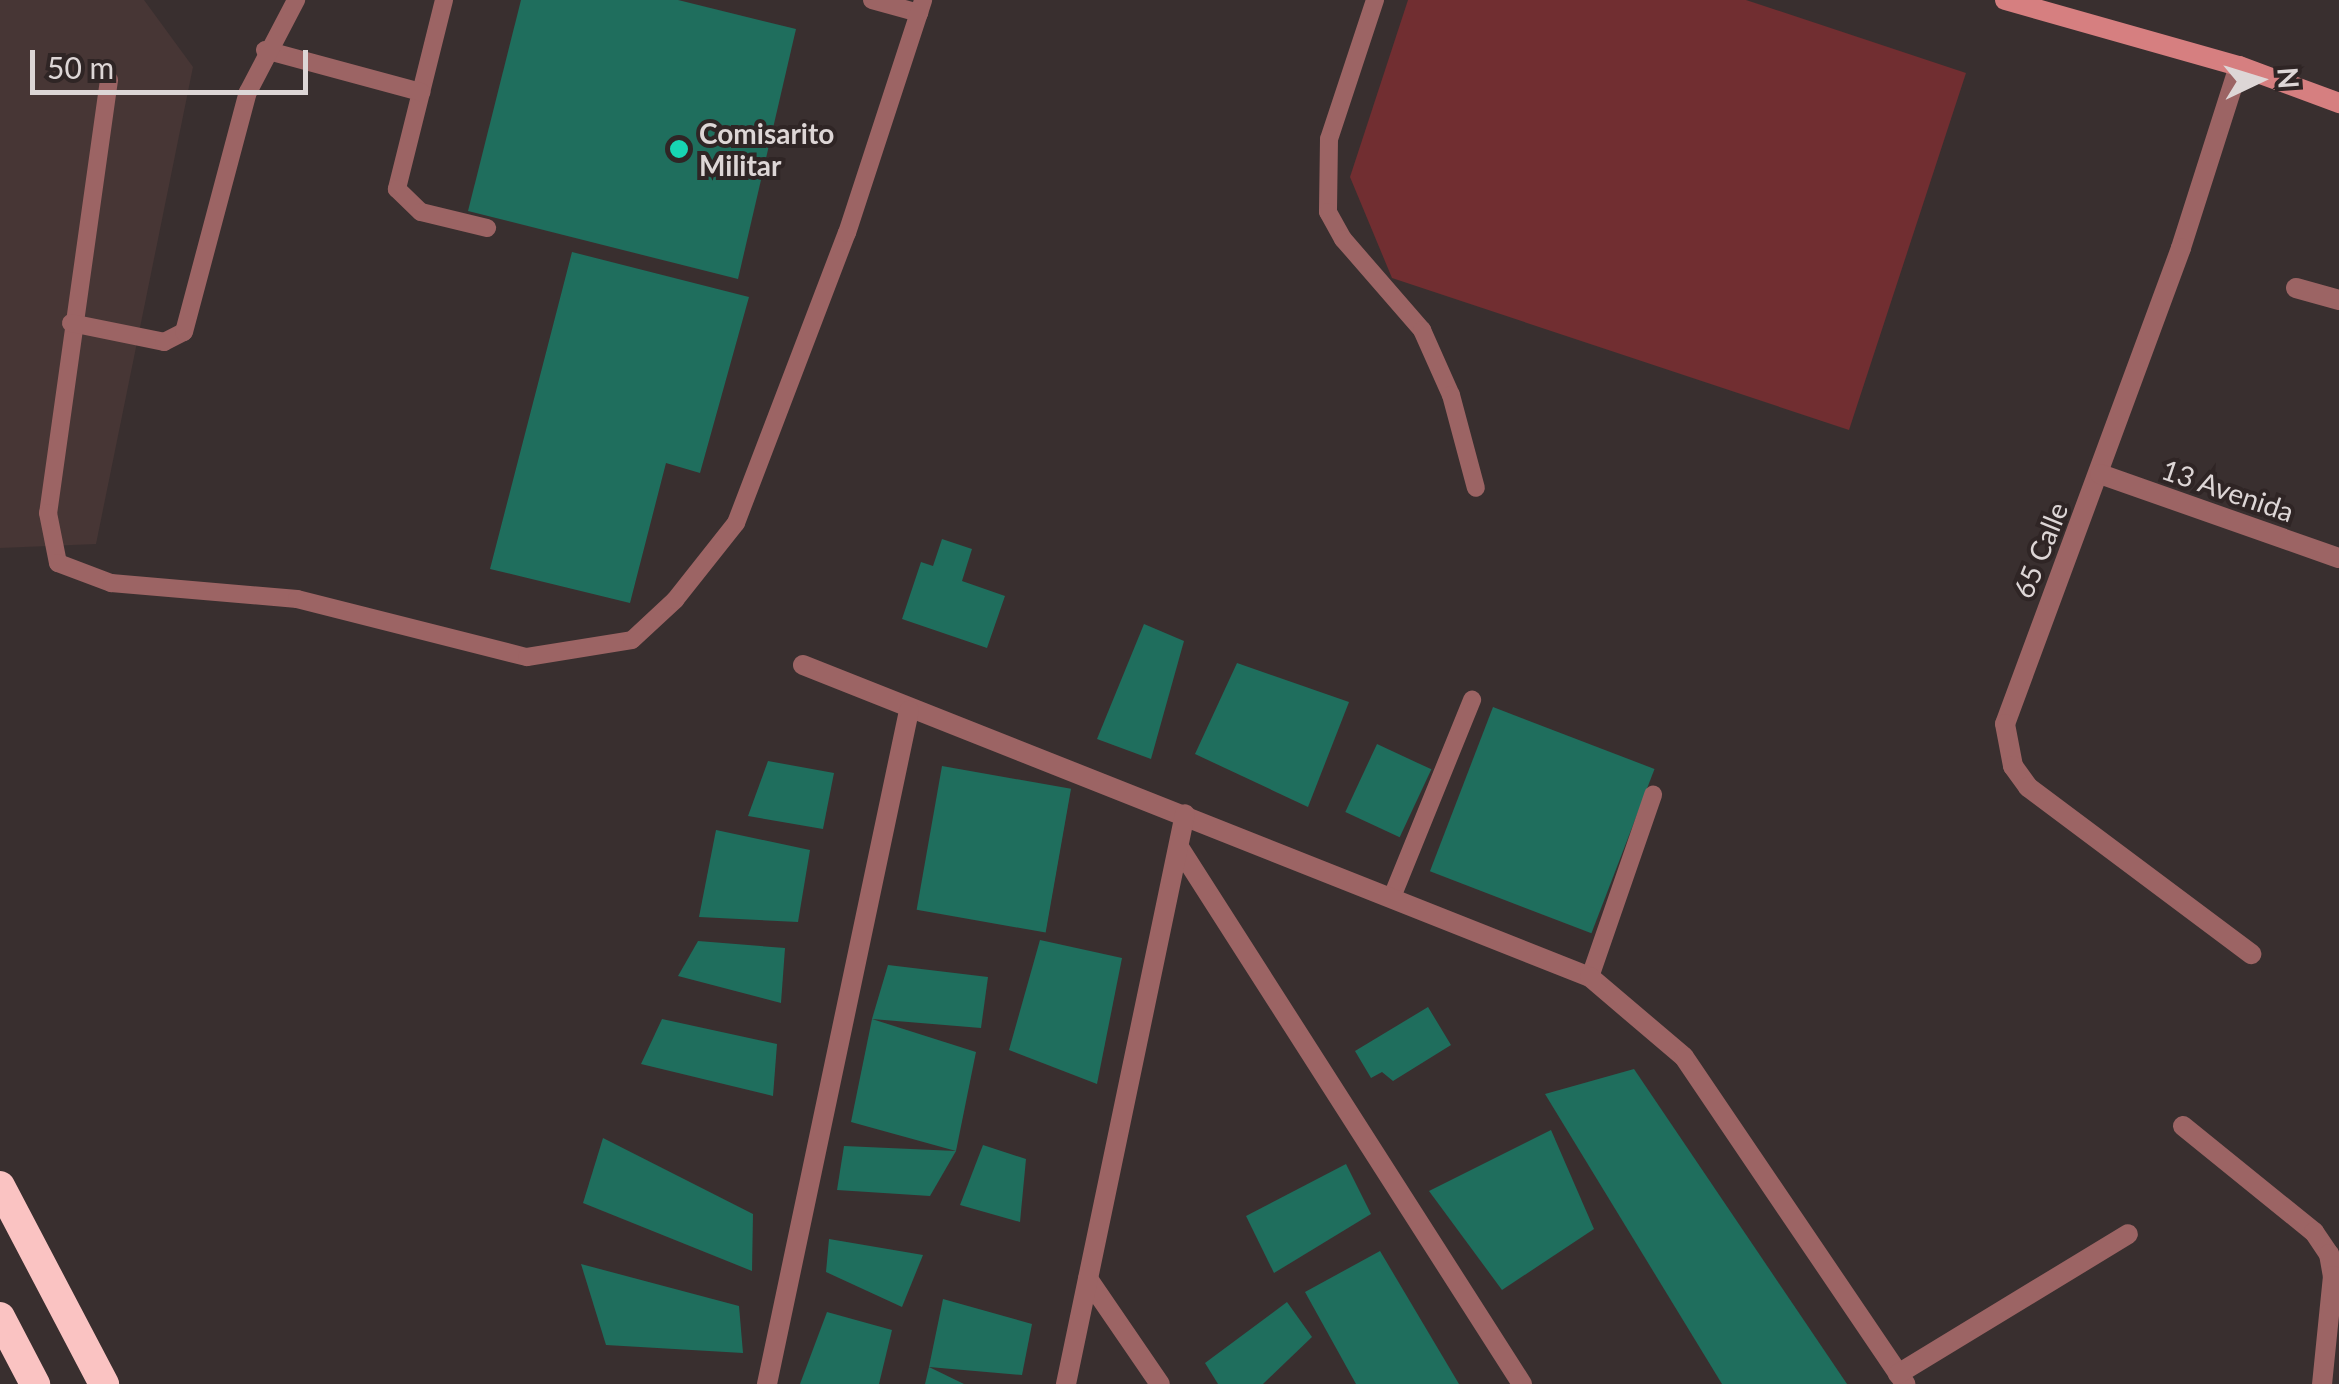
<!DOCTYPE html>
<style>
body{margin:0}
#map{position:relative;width:2339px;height:1384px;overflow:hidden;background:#392f2f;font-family:Lato,sans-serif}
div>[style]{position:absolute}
.built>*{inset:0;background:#473635}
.green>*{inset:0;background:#712e31}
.building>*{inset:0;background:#1f6e5d;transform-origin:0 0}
.lane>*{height:18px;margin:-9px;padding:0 9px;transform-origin:9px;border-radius:9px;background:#9c6464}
.street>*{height:20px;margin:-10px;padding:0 10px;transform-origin:10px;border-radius:10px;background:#9c6464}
.secondary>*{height:20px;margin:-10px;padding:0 10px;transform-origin:10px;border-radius:10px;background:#d67f80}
.highway>*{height:30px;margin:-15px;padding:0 15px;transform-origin:15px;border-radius:15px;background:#fac3c2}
.dots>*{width:28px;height:28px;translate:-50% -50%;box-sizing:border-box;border:5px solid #2f2525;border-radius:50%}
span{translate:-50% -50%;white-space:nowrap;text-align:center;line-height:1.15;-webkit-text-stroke:8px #2f2525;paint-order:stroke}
.poi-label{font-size:28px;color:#ddd6d6;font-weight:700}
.left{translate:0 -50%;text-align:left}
.street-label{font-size:28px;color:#ddd6d6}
.north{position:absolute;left:2209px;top:30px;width:100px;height:100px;-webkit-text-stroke:8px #2f2525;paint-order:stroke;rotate:86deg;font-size:28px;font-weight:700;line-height:40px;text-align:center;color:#ddd6d6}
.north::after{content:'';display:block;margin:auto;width:35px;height:45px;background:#ddd6d6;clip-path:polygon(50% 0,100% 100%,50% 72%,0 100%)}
.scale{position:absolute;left:30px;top:50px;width:278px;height:45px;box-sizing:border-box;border:5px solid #ddd6d6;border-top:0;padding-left:12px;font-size:30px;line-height:35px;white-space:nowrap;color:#ddd6d6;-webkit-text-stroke:8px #2f2525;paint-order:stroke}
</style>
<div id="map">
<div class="built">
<i style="clip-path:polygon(0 0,144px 0,193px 67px,96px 544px,0 548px)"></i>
</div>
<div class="green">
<i style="clip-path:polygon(1408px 0,1746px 0,1966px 73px,1849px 430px,1392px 278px,1350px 177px)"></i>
</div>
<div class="building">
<i style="clip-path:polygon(521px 0,678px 0,796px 29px,738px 279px,468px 211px)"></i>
<i style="clip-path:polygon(572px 252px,749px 297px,700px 473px,666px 463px,630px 603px,490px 569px)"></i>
<i style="clip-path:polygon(942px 539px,972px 549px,962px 581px,1005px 596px,987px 648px,902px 619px,921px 562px,933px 566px)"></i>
<i style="clip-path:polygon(1144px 624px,1184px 641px,1151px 759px,1097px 739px)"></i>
<i style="clip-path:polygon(1237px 663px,1349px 702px,1308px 807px,1195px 754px)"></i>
<i style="left:1493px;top:707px;width:173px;height:176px;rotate:21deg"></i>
<i style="left:1377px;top:744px;width:60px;height:75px;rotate:25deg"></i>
<i style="clip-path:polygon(768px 761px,834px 773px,823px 829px,748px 816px)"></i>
<i style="left:942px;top:766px;width:131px;height:146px;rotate:10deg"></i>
<i style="clip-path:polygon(716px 830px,810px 850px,798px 922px,699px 917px)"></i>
<i style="clip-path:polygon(1040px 940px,1122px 958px,1097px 1084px,1009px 1050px)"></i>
<i style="clip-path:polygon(698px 941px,785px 948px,781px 1003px,678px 976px)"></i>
<i style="clip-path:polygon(888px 965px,988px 977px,981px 1028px,872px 1019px)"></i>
<i style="clip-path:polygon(1428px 1007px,1451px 1045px,1393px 1081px,1382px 1072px,1371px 1078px,1355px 1051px)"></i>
<i style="clip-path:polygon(662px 1019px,777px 1044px,773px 1096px,641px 1064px)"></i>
<i style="clip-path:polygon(872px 1019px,976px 1052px,956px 1151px,851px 1122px)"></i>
<i style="clip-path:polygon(1634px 1069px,1847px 1384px,1722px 1384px,1545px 1094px)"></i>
<i style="clip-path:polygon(1551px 1130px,1594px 1229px,1502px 1290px,1429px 1191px)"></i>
<i style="clip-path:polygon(603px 1138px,753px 1214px,752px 1271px,583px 1203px)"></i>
<i style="clip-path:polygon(983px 1145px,1026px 1159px,1020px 1222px,960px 1205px)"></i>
<i style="clip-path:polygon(844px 1146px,956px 1151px,930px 1196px,837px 1190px)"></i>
<i style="clip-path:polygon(1346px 1164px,1371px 1214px,1274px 1273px,1246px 1216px)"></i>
<i style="clip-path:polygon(829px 1239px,923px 1255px,902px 1307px,826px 1272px)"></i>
<i style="clip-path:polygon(1380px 1251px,1459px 1384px,1356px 1384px,1305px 1292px)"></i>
<i style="clip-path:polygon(581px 1264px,739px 1306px,743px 1353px,606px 1345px)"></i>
<i style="clip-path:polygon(943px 1299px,1032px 1324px,1022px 1375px,929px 1367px)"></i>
<i style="clip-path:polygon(1287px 1302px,1312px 1337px,1263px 1384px,1218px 1384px,1205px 1363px)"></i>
<i style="clip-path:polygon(827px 1312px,892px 1330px,879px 1384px,800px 1384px)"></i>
<i style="clip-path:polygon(929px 1367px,964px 1384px,925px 1384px)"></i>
</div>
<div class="lane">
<i style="left:444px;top:0;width:195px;rotate:104deg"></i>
<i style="left:397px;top:189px;width:33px;rotate:44deg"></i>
<i style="left:421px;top:212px;width:68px;rotate:13.6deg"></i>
<i style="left:872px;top:0;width:49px;rotate:15.5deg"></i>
<i style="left:1375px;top:0;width:146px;rotate:108.3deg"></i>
<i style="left:1329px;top:139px;width:73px;rotate:90.8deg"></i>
<i style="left:1328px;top:212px;width:31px;rotate:61deg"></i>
<i style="left:1343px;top:239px;width:121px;rotate:49deg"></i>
<i style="left:1422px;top:330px;width:71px;rotate:66deg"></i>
<i style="left:1451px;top:395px;width:96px;rotate:75deg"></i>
<i style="left:265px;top:50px;width:162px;rotate:15.1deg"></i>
<i style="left:109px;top:80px;width:437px;rotate:98deg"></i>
<i style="left:48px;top:513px;width:51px;rotate:78.7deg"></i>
<i style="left:58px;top:563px;width:57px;rotate:20.7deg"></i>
<i style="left:111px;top:583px;width:187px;rotate:4.9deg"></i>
<i style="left:297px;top:599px;width:237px;rotate:14.2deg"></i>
<i style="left:527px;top:657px;width:106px;rotate:-9.2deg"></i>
<i style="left:632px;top:640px;width:59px;rotate:-42.9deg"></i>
<i style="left:675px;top:600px;width:98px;rotate:-51.6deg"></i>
<i style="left:736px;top:523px;width:311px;rotate:-69.1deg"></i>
<i style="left:847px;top:233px;width:245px;rotate:-71.9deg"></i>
<i style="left:71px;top:323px;width:95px;rotate:11.5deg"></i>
<i style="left:164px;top:342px;width:22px;rotate:-27deg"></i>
<i style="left:184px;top:332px;width:248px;rotate:-75.1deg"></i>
<i style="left:248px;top:92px;width:104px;rotate:-62.4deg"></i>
<i style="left:1392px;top:897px;width:213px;rotate:-67.9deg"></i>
<i style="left:1590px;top:977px;width:193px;rotate:-70.9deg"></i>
</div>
<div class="street">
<i style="left:2239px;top:66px;width:191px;rotate:107.7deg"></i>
<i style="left:2181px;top:248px;width:507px;rotate:110.29deg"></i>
<i style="left:2005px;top:724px;width:43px;rotate:79.2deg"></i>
<i style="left:2013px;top:766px;width:26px;rotate:54deg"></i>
<i style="left:2028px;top:787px;width:279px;rotate:36.8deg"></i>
<i style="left:2296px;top:288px;width:45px;rotate:15.6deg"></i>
<i style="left:2100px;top:474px;width:253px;rotate:19.4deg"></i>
<i style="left:803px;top:665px;width:847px;rotate:21.63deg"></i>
<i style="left:1590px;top:977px;width:123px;rotate:40.4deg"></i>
<i style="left:1684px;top:1057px;width:395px;rotate:55.9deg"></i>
<i style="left:1180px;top:849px;width:635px;rotate:57.41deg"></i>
<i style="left:2183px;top:1126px;width:169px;rotate:39deg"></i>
<i style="left:2314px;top:1232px;width:27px;rotate:56deg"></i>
<i style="left:2329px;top:1254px;width:22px;rotate:80deg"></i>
<i style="left:2333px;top:1276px;width:109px;rotate:95.8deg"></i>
<i style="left:1088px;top:1279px;width:127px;rotate:55.6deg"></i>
<i style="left:1898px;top:1374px;width:269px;rotate:-31.3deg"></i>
<i style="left:767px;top:1384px;width:688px;rotate:-78.09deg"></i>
<i style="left:1066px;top:1384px;width:582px;rotate:-78.21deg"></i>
</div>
<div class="secondary">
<i style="left:2005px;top:0;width:243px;rotate:15.8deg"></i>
<i style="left:2239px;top:66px;width:107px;rotate:20.3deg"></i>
</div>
<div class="highway">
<i style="left:0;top:1186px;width:224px;rotate:62.3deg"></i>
<i style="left:0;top:1317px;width:76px;rotate:62.4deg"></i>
</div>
<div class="dots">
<i style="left:679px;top:149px;background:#17d5b3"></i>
</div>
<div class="poi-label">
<span class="left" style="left:699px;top:149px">Comisarito<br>Militar</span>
</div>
<div class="street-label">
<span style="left:2228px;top:490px;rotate:19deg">13 Avenida</span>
<span style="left:2040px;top:550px;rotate:-68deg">65 Calle</span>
</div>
<div class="north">N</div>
<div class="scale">50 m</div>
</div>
